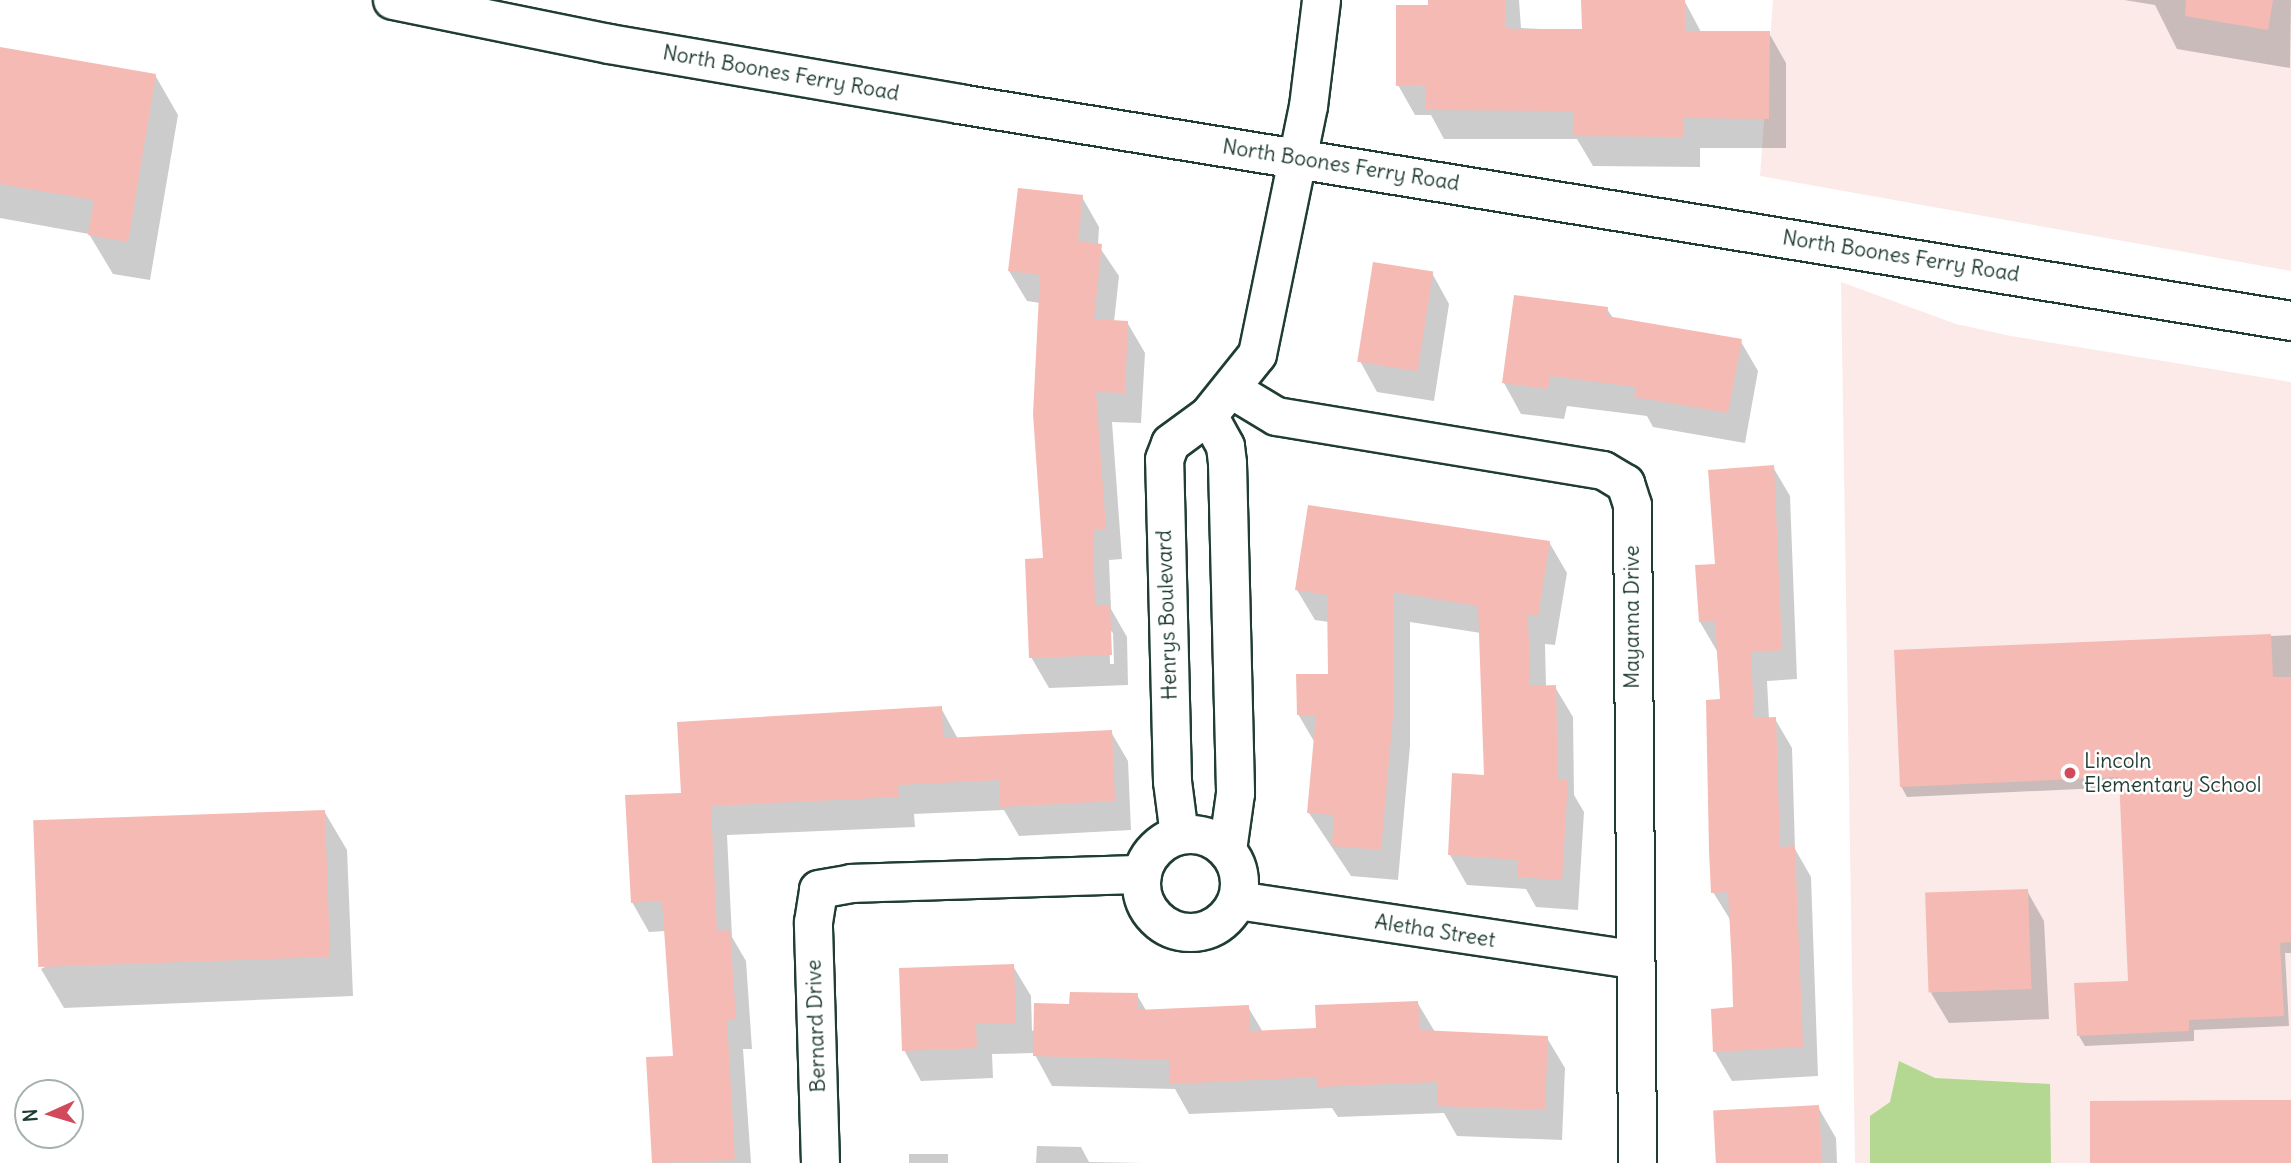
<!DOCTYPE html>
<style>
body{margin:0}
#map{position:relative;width:2291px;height:1163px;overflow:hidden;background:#fff;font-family:Delius,sans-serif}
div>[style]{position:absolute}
.built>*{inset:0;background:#fceae8}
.green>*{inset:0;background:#b4d792}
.shadow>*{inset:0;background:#0003;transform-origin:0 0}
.building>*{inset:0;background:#f6bab4;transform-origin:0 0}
.roads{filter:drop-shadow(2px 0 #1f3d34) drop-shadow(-2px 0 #1f3d34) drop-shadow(0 2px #1f3d34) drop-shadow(0 -2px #1f3d34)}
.minor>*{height:37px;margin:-18.5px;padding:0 18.5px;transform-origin:18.5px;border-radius:18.5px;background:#fff}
.minor>.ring{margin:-18.5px;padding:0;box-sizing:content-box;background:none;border:37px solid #fff;border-radius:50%}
.secondary>*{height:38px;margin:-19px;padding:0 19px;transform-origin:19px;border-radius:19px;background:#fff}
.dots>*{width:19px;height:19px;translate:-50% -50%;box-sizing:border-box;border:4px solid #fff;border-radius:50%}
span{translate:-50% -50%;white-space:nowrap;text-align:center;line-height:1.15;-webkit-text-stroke:5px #fff;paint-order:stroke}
.street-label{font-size:21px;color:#1f3d34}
.poi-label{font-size:21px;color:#1f3d34}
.left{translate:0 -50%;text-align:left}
.north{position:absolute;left:14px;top:1079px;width:70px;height:70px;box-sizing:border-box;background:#fff;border:2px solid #a5b1ae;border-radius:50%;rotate:266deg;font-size:19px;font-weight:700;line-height:28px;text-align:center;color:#1f3d34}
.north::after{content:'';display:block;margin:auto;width:24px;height:32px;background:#d1495b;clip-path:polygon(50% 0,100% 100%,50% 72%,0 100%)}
</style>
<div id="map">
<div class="built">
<i style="clip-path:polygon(1773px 0,2291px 0,2291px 271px,1760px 176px)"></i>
<i style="clip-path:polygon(1841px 282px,1956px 324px,2011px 336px,2291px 382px,2291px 1163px,1855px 1163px)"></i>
</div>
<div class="green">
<i style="clip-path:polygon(1899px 1061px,1935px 1078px,2050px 1084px,2051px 1163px,1870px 1163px,1870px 1116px,1890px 1102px)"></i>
</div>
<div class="shadow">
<i style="clip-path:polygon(1430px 0,1519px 0,1521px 28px,1584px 31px,1583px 0,1684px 0,1701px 32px,1769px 33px,1786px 63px,1786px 148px,1700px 148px,1700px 167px,1593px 166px,1577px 139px,1444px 139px,1431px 115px,1415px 115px,1398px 85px)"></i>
<i style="clip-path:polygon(2124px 0,2291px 0,2290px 68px,2177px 49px,2155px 5px)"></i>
<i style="clip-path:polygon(0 48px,155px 75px,178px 115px,150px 280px,113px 274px,89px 234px,0 218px)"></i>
<i style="clip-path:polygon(evenodd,1082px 197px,1099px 227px,1098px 245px,1119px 276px,1114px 322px,1127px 322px,1145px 353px,1141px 423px,1112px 422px,1122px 559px,1109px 560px,1111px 609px,1127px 637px,1128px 685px,1049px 688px,1031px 657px,1045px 560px,1040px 303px,1027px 301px,1009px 271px,1082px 197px,1109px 629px,1113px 633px,1114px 664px,1110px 664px,1109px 629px)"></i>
<i style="clip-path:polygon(1432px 273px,1449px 304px,1434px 401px,1377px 392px,1360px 361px)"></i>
<i style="clip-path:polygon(1607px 309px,1613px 318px,1740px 340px,1758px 371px,1745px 443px,1653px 427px,1647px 416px,1567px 406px,1564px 419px,1521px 414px,1504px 383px)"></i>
<i style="clip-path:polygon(1773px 467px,1790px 496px,1797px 679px,1767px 681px,1769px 719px,1775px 719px,1792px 748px,1795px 849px,1811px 877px,1818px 1076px,1732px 1081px,1715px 1052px,1713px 1010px,1735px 1009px,1731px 921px,1713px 892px,1722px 701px,1717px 651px,1700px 622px,1696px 567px,1716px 565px)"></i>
<i style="clip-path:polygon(1549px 542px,1567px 573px,1555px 645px,1545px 644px,1546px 687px,1555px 687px,1573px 717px,1574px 795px,1584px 812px,1578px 910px,1536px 907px,1526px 889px,1467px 885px,1450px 855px,1485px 777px,1481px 633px,1410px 622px,1410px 746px,1398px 880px,1351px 876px,1309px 813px,1315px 743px,1298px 714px,1330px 676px,1329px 622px,1315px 620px,1297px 590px)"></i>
<i style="clip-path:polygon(2291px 635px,2291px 953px,2285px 953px,2289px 1026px,2194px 1030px,2194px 1041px,2085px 1046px,2079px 1036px,2129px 983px,2121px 787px,1907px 797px,1901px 786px,1896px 652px)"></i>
<i style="clip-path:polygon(941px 708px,958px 739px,1111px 732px,1128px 761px,1131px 830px,1019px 836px,1004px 810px,914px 814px,915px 827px,727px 835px,732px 937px,746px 961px,752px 1049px,743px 1049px,751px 1163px,654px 1163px,648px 1059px,675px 1057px,666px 931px,649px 932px,632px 902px,683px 794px)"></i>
<i style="clip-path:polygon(324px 811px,347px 850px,353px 996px,64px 1008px,41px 969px)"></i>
<i style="clip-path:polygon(2027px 891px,2044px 921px,2049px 1019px,1949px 1023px,1931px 993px)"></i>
<i style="clip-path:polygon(1013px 966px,1031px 996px,1032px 1031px,1071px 1006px,1137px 995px,1147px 1012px,1248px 1007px,1263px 1032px,1318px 1030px,1417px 1002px,1435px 1032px,1547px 1038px,1565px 1068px,1562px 1140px,1457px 1136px,1444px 1113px,1338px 1117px,1332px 1108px,1189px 1114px,1175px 1089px,1052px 1086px,1034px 1053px,992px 1054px,993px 1078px,921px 1081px,904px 1050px)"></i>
<i style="clip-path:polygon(1818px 1107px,1836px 1138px,1837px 1163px,1718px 1163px)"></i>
<i style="clip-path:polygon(1037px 1146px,1081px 1147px,1089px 1162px,1144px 1163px,1036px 1163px)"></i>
<i style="left:909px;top:1154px;width:39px;height:9px"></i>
</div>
<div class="building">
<i style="clip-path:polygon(1428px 0,1505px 0,1505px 26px,1511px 29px,1582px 29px,1581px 0,1685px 0,1685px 31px,1770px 31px,1769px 119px,1684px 118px,1684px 137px,1574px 136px,1574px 111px,1426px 110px,1426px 85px,1396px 86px,1396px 5px,1428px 5px)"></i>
<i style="clip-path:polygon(2186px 0,2273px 0,2268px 30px,2185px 16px)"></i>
<i style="clip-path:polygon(0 47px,156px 74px,128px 242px,88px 235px,94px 200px,0 184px)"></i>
<i style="clip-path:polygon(1018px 188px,1083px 195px,1078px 241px,1102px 244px,1094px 319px,1128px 321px,1125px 393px,1096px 392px,1106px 529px,1093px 530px,1095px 606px,1110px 605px,1112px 655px,1029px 658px,1025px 559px,1043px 558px,1033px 414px,1040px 275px,1008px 271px)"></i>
<i style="left:1373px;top:262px;width:61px;height:101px;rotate:9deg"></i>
<i style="clip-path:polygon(1514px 295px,1608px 307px,1607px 316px,1742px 339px,1728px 413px,1634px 397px,1636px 387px,1550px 376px,1548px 389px,1502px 383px)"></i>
<i style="clip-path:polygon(1774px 465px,1782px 650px,1751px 652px,1754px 718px,1776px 717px,1780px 847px,1795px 846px,1803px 1047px,1713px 1052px,1711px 1009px,1733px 1007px,1732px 967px,1728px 892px,1711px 893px,1709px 851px,1706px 700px,1720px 699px,1715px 621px,1699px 622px,1695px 565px,1715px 564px,1708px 470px)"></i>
<i style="clip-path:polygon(1308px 505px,1550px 541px,1538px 616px,1528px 614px,1530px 686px,1556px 685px,1558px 780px,1568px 780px,1562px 880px,1517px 877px,1518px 860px,1448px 855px,1452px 773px,1484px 775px,1478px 606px,1393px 592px,1393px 715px,1381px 850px,1332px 846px,1334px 815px,1307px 813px,1316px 715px,1297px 715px,1296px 674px,1328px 674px,1327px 595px,1295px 590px)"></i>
<i style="clip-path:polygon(2271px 634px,2273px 677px,2291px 677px,2291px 942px,2280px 943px,2284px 1016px,2189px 1020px,2189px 1031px,2077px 1036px,2074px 983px,2128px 981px,2119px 777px,1900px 787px,1894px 650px)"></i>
<i style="clip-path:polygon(942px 706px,943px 738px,1112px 730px,1115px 801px,1000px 807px,999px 780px,898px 785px,899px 797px,711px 806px,717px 931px,730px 930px,736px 1019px,727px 1020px,735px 1160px,652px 1163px,646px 1057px,673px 1056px,662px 901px,631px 903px,625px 795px,681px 793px,677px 722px)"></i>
<i style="left:325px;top:810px;width:147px;height:292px;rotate:88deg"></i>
<i style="left:2028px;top:889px;width:100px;height:103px;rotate:88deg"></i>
<i style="clip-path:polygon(1014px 964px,1016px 1023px,976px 1024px,977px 1048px,902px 1051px,899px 968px)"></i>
<i style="clip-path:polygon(1070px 992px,1138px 993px,1137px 1010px,1249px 1005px,1250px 1031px,1316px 1028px,1315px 1005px,1418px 1001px,1420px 1030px,1548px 1036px,1545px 1110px,1437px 1106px,1438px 1082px,1318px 1087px,1318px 1077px,1170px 1084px,1169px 1060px,1033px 1056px,1034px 1003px,1069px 1004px)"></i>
<i style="clip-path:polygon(2250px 1100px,2291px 1100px,2291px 1163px,2090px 1163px,2090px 1101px)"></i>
<i style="left:1819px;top:1105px;width:58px;height:106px;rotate:87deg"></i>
</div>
<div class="roads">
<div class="minor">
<i style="left:1231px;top:389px;width:52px;rotate:31deg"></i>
<i style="left:1276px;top:416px;width:331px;rotate:9.4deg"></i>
<i style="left:1603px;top:470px;width:26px;rotate:31deg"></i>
<i style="left:1625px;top:483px;width:23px;rotate:72deg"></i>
<i style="left:1632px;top:505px;width:658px;rotate:89.56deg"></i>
<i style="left:1208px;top:415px;width:35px;rotate:61deg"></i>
<i style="left:1225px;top:446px;width:17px;rotate:83deg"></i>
<i style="left:1227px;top:463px;width:330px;rotate:88.6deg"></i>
<i style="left:1235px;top:793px;width:58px;rotate:98deg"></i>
<i class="ring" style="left:1141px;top:834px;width:61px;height:61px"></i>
<i style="left:1179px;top:835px;width:54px;rotate:-97.4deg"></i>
<i style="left:1172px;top:781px;width:322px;rotate:-91.4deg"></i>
<i style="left:1164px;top:459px;width:17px;rotate:-69deg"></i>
<i style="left:1170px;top:443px;width:47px;rotate:-36.4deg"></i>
<i style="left:1208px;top:415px;width:78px;rotate:-51.2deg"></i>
<i style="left:1257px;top:354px;width:253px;rotate:-78.4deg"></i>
<i style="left:1308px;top:106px;width:107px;rotate:-83deg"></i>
<i style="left:1237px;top:900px;width:401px;rotate:8.5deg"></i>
<i style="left:820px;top:1163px;width:241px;rotate:-91.7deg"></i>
<i style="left:813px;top:922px;width:33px;rotate:-81deg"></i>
<i style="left:818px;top:889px;width:34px;rotate:-10deg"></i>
<i style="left:851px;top:883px;width:291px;rotate:-1.8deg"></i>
</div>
<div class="secondary">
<i style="left:393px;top:0;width:220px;rotate:11.5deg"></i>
<i style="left:609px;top:44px;width:355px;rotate:9.7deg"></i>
<i style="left:959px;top:104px;width:1350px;rotate:9.25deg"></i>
</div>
</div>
<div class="dots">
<i style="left:2070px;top:773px;background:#d1495b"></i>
</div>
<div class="street-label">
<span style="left:781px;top:73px;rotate:10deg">North Boones Ferry Road</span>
<span style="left:1341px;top:165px;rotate:9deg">North Boones Ferry Road</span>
<span style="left:1901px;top:256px;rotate:9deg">North Boones Ferry Road</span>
<span style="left:1167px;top:615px;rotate:-92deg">Henrys Boulevard</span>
<span style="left:1632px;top:617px;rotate:-90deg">Mayanna Drive</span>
<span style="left:1435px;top:931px;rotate:9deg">Aletha Street</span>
<span style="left:816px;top:1026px;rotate:-92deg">Bernard Drive</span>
</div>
<div class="poi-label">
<span class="left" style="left:2084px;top:773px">Lincoln<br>Elementary School</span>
</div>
<div class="north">N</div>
</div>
